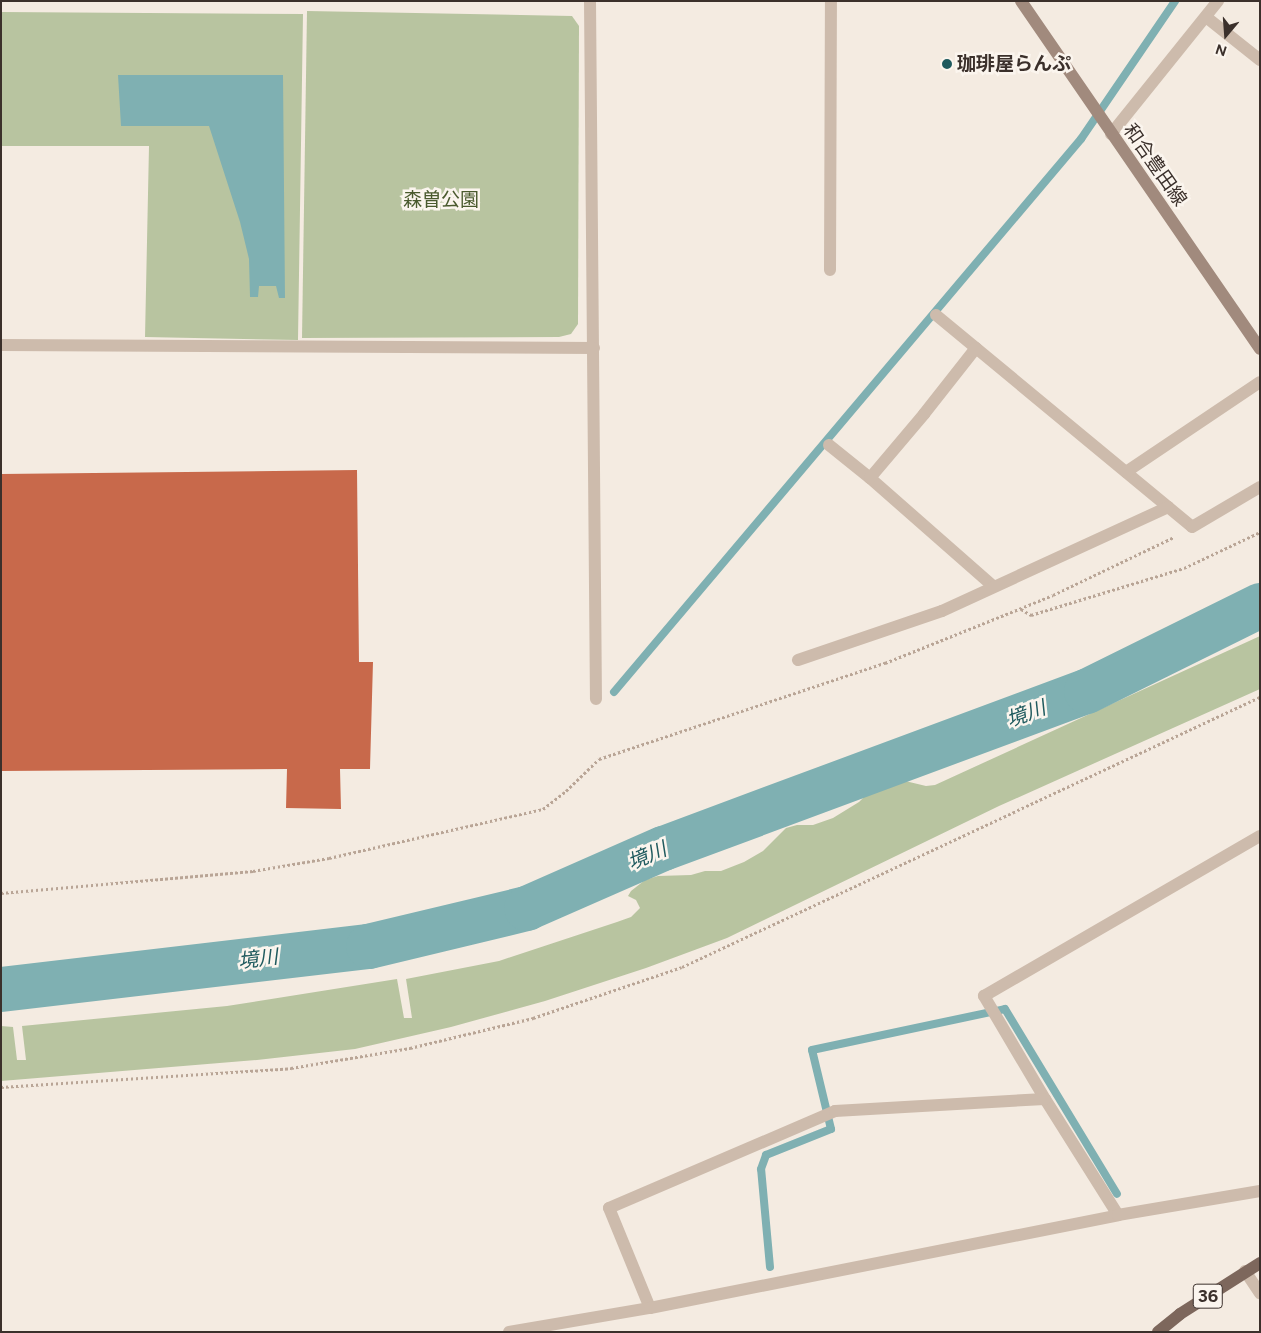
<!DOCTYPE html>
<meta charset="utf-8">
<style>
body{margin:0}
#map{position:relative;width:1261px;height:1333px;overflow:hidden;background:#f4ebe1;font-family:Figtree,"Noto Sans JP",sans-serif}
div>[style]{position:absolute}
.green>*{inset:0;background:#b8c4a0}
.water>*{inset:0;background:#7fb0b2}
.stream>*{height:8px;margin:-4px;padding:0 4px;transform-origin:4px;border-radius:4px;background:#7fb0b2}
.river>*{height:45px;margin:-22.5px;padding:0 22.5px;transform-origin:22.5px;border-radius:22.5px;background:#7fb0b2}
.building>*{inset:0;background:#c8694b}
.path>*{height:3px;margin-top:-1.5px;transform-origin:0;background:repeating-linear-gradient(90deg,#b9a596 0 2.5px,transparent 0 5px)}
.minor>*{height:12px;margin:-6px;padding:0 6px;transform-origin:6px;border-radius:6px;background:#cdbbac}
.secondary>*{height:12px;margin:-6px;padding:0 6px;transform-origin:6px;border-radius:6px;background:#a18a7d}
.primary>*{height:12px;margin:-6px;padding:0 6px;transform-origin:6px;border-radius:6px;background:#7d675c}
.dots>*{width:14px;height:14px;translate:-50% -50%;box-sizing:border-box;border:2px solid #fbf5ee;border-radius:50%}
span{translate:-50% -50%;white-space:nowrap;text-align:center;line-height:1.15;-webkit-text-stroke:5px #fbf5ee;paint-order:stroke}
.shield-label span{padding:1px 4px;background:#fbf5ee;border:1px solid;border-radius:4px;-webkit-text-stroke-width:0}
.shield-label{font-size:18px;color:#3b302b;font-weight:700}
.poi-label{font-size:19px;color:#3b302b;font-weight:700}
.left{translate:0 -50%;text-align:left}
.street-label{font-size:19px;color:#3b302b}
.park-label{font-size:19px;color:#4a5a2e}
.water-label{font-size:20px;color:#1f5a5e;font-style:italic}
.frame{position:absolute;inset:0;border:2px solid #3b302b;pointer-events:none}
.north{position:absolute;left:1201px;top:10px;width:50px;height:50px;-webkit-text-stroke:4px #fbf5ee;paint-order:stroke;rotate:198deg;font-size:14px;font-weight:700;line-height:20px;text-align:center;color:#3b302b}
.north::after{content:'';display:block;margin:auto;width:18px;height:22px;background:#3b302b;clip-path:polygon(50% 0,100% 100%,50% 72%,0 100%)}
</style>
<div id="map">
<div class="green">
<i style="clip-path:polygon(307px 11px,572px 16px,579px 26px,578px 324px,571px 334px,559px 337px,302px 338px)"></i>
<i style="clip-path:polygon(1px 12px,303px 14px,298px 340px,145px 337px,149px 146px,1px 146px)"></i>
<i style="clip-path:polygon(1260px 636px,1260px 689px,999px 806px,727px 938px,646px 968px,545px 1001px,451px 1027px,355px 1049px,257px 1060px,1px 1081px,1px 1026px,13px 1027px,17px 1060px,26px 1060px,22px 1026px,227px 1006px,397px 979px,404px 1018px,412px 1018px,406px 979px,499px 961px,617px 922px,631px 917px,640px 908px,636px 900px,628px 896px,631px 891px,645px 880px,658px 876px,691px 875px,705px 871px,721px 871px,744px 862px,763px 851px,786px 828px,797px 825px,813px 825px,833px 818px,859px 802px,869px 792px,892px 781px,901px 780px,926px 786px,935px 785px)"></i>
</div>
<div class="water">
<i style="clip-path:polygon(118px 75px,283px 75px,285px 298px,279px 298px,276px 286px,259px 286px,258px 297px,250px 297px,249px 259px,240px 222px,209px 126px,121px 126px)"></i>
</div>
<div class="stream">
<i style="left:614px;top:692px;width:724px;rotate:-49.82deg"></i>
<i style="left:1081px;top:139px;width:167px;rotate:-55.7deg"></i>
<i style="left:770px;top:1267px;width:98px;rotate:-95.2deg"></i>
<i style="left:761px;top:1169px;width:15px;rotate:-70deg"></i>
<i style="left:766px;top:1155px;width:70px;rotate:-21.8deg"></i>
<i style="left:831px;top:1129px;width:81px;rotate:-103.5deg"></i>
<i style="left:812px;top:1050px;width:197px;rotate:-12deg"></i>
<i style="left:1005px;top:1009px;width:216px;rotate:58.8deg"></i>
</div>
<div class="river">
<i style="left:1px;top:989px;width:370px;rotate:-6.7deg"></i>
<i style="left:368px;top:946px;width:163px;rotate:-13.5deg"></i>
<i style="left:526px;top:908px;width:150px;rotate:-23.7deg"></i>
<i style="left:663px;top:848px;width:451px;rotate:-20.4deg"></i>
<i style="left:1086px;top:691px;width:194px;rotate:-26.3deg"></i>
</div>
<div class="building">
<i style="clip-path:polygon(357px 470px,359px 662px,373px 662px,370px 769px,340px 769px,341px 809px,286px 808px,287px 769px,1px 771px,1px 474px)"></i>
</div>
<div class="path">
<i style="left:1021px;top:609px;width:12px;rotate:31deg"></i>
<i style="left:1031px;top:615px;width:160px;rotate:-17.1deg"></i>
<i style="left:1184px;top:568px;width:84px;rotate:-25.3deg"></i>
<i style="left:1px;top:893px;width:253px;rotate:-5deg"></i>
<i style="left:253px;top:871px;width:77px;rotate:-9.7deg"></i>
<i style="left:329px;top:858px;width:220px;rotate:-12.9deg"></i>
<i style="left:543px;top:809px;width:29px;rotate:-38deg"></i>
<i style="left:566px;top:791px;width:46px;rotate:-44.1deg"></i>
<i style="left:599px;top:759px;width:302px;rotate:-18.6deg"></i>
<i style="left:885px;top:663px;width:181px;rotate:-22deg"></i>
<i style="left:1053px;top:595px;width:134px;rotate:-25.6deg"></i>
<i style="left:1px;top:1087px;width:291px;rotate:-3.7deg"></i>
<i style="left:291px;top:1068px;width:121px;rotate:-9.5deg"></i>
<i style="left:410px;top:1048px;width:127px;rotate:-13.7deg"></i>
<i style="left:533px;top:1018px;width:157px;rotate:-18.9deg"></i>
<i style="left:682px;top:967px;width:638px;rotate:-25.04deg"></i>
</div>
<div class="minor">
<i style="left:590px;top:1px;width:698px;rotate:89.51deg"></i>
<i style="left:1206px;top:17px;width:69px;rotate:38.5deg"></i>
<i style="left:1111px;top:134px;width:171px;rotate:-51.2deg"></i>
<i style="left:830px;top:270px;width:269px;rotate:-89.8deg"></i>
<i style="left:936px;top:315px;width:332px;rotate:39.6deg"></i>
<i style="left:1192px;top:527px;width:79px;rotate:-30.5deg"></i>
<i style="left:1px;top:345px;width:593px;rotate:0.29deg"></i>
<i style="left:829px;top:445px;width:53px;rotate:38.8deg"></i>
<i style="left:870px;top:478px;width:164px;rotate:41.3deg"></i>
<i style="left:1126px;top:472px;width:161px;rotate:-33.9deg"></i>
<i style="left:870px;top:478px;width:84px;rotate:-49.8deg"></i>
<i style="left:924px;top:414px;width:84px;rotate:-51.8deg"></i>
<i style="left:798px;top:660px;width:152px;rotate:-18.8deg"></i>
<i style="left:942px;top:611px;width:249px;rotate:-24.7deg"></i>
<i style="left:1118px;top:1215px;width:137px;rotate:-122.2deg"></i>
<i style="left:1045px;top:1099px;width:120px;rotate:-120.6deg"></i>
<i style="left:984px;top:996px;width:319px;rotate:-30.1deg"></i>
<i style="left:1245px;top:1271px;width:27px;rotate:56deg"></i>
<i style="left:650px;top:1308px;width:108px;rotate:-112.3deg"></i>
<i style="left:609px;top:1208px;width:246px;rotate:-23.2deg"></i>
<i style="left:835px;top:1111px;width:210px;rotate:-3.3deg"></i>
<i style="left:509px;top:1332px;width:143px;rotate:-9.7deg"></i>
<i style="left:650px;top:1308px;width:477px;rotate:-11.2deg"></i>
<i style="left:1118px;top:1215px;width:144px;rotate:-9.6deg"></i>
</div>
<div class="secondary">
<i style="left:1021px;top:1px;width:422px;rotate:55.5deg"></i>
</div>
<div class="primary">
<i style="left:1158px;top:1332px;width:28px;rotate:-39deg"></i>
<i style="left:1180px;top:1314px;width:95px;rotate:-32.5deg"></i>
</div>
<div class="dots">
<i style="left:947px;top:64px;background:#1f5a5e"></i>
</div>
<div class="shield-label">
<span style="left:1208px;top:1296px">36</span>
</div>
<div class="poi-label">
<span class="left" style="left:957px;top:64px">珈琲屋らんぷ</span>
</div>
<div class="street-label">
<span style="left:1155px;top:165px;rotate:55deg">和合豊田線</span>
</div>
<div class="park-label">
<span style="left:441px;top:200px">森曽公園</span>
</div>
<div class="water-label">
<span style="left:1026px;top:714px;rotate:-20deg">境川</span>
<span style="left:647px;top:856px;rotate:-23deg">境川</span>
<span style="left:258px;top:959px;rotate:-7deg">境川</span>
</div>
<div class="frame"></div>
<div class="north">N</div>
</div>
